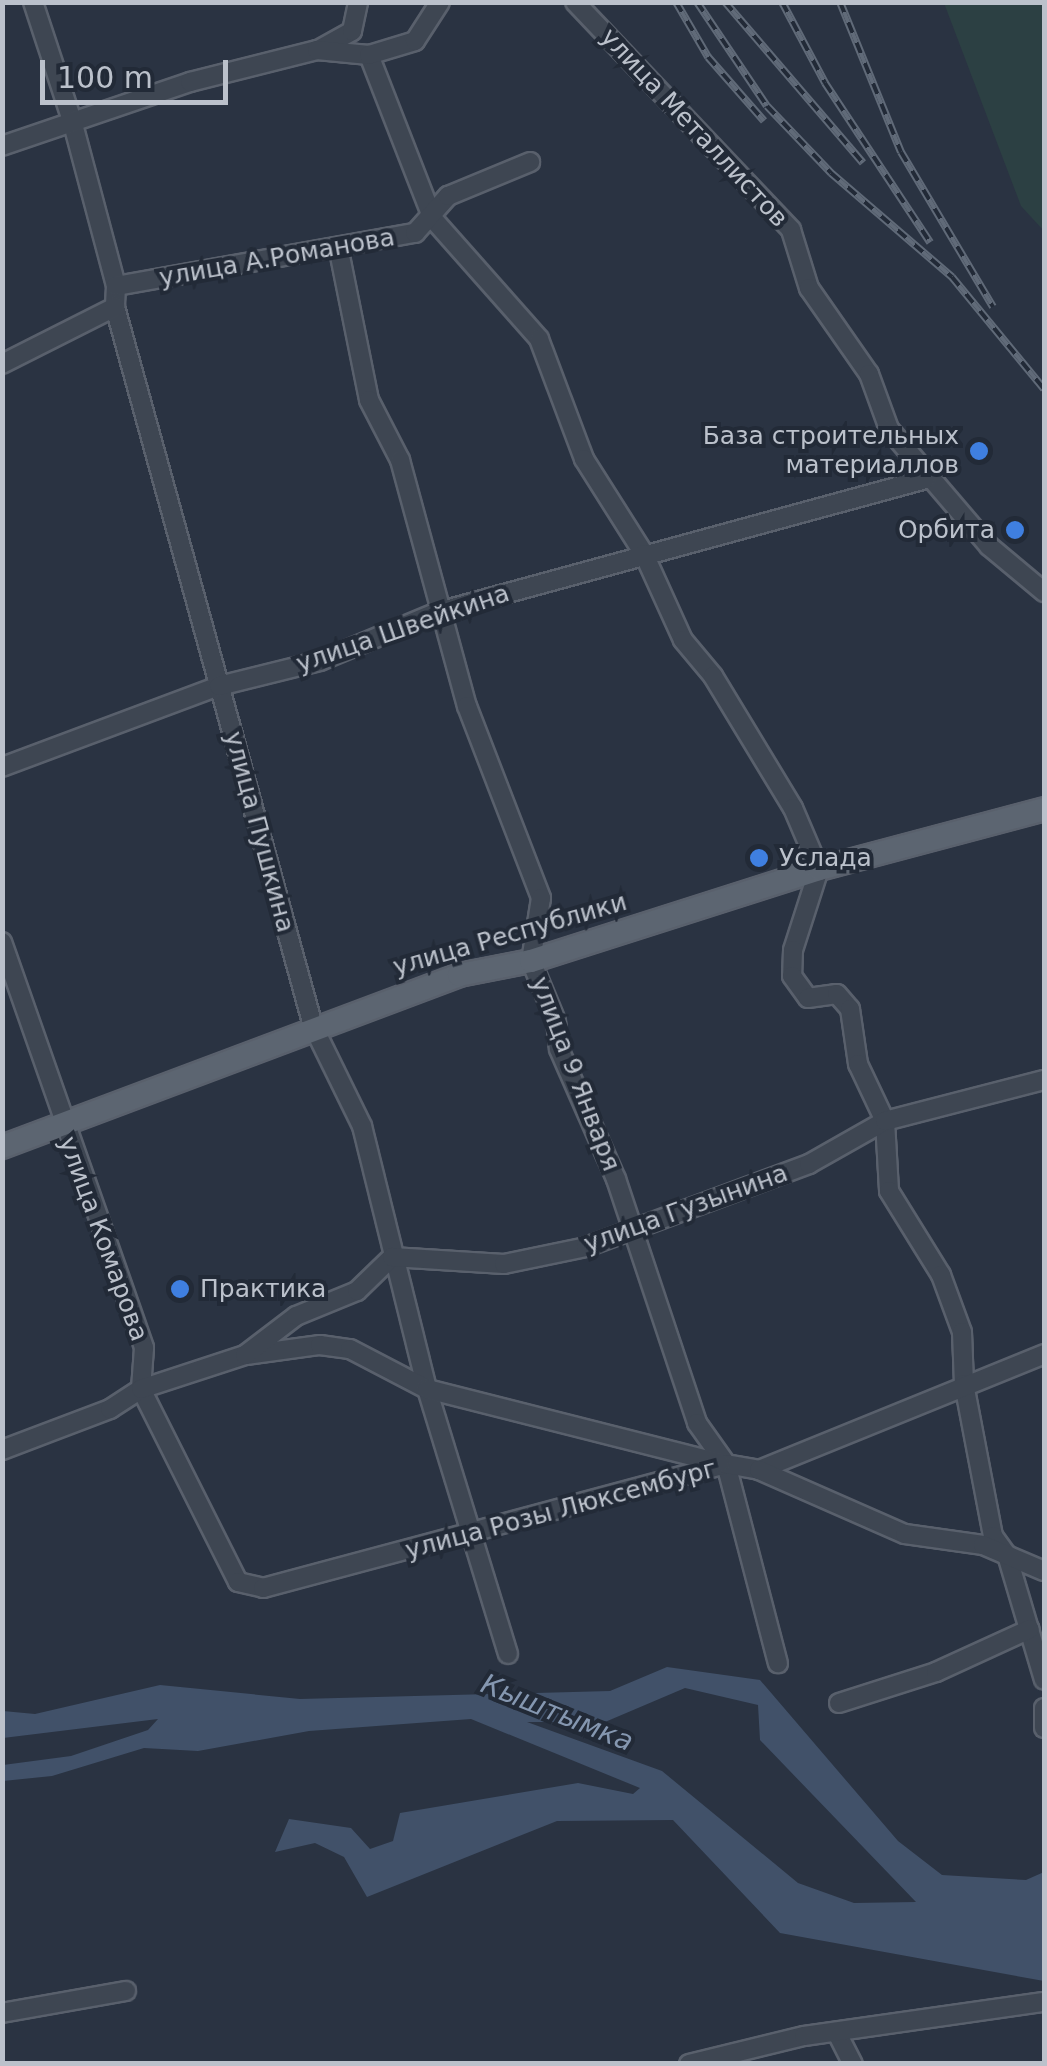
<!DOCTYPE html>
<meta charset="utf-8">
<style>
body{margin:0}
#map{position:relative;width:1047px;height:2066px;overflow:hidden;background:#2a3342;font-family:"DejaVu Sans",sans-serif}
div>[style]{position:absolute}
.green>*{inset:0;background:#2c4043}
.water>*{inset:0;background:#415169}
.roads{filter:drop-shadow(2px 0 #59606c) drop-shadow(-2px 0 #59606c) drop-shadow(0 2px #59606c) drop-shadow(0 -2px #59606c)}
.minor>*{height:18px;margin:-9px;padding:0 9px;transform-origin:9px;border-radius:9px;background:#3e4652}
.major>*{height:22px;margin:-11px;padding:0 11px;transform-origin:11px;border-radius:11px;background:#5c6571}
.rail>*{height:8px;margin-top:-4px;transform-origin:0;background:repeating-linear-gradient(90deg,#222a37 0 11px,#606a78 0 22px);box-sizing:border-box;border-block:2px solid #606a78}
.dots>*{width:28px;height:28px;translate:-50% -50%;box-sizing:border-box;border:5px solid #222a37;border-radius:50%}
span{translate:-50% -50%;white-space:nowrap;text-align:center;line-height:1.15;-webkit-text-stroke:8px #222a37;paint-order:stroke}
.street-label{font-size:25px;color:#bbc1cb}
.poi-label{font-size:25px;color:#bbc1cb}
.right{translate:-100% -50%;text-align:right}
.left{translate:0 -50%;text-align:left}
.water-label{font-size:28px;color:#8597b0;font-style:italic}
.frame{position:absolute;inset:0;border:5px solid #bbc1cb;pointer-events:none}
.scale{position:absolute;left:40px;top:60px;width:188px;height:45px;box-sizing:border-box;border:5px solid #bbc1cb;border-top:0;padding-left:12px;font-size:30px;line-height:35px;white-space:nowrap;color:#bbc1cb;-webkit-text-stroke:8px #222a37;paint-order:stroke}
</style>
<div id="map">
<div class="green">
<i style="clip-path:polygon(944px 3px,1044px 3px,1044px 231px,1021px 206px)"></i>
</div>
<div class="water">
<i style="clip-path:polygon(evenodd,667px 1667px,760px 1680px,898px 1841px,942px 1875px,1026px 1880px,1044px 1872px,1044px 1981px,780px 1933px,673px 1820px,557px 1821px,367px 1897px,344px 1857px,315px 1843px,275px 1852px,289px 1819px,351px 1828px,370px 1849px,393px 1841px,400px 1813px,578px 1783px,633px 1794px,640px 1788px,471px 1719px,309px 1731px,198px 1751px,144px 1748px,52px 1776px,3px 1781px,3px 1765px,71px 1756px,148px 1730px,158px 1719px,3px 1738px,3px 1711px,35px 1714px,160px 1685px,300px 1699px,610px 1691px,667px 1667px,685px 1688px,758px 1705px,760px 1740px,916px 1902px,854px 1903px,798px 1883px,662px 1771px,527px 1722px,605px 1722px,685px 1688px)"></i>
</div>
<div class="roads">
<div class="minor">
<i style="left:33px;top:2px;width:128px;rotate:71.8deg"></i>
<i style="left:73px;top:124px;width:168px;rotate:75.1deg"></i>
<i style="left:116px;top:286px;width:21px;rotate:93deg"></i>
<i style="left:115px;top:307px;width:746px;rotate:74.6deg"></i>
<i style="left:313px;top:1026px;width:111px;rotate:63.9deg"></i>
<i style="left:362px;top:1126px;width:271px;rotate:76.1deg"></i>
<i style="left:427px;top:1389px;width:277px;rotate:73deg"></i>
<i style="left:575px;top:2px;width:314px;rotate:46.5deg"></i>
<i style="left:791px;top:230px;width:61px;rotate:72.8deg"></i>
<i style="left:809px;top:288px;width:105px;rotate:55.1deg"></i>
<i style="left:869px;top:374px;width:59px;rotate:70deg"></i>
<i style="left:889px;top:429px;width:154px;rotate:49.5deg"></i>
<i style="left:989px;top:546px;width:72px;rotate:39.9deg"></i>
<i style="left:318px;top:50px;width:39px;rotate:-29deg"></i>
<i style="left:352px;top:31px;width:30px;rotate:-78deg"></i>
<i style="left:369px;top:55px;width:176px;rotate:68.7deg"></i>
<i style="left:433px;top:219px;width:160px;rotate:48.5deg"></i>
<i style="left:539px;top:339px;width:128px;rotate:69.4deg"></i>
<i style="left:584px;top:459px;width:112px;rotate:57.7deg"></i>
<i style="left:644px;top:554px;width:94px;rotate:65.6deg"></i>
<i style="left:683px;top:640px;width:47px;rotate:50.2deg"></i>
<i style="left:713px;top:676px;width:154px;rotate:58.8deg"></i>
<i style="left:793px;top:808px;width:66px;rotate:66.9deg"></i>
<i style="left:819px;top:869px;width:85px;rotate:107.8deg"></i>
<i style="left:793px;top:950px;width:26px;rotate:92deg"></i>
<i style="left:792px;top:976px;width:27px;rotate:54deg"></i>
<i style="left:808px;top:998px;width:29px;rotate:-8deg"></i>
<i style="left:837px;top:994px;width:20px;rotate:49deg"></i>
<i style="left:850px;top:1009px;width:56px;rotate:81.7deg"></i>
<i style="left:858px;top:1064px;width:63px;rotate:64.7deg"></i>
<i style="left:885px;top:1121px;width:70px;rotate:86.7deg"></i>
<i style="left:889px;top:1191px;width:99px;rotate:58.2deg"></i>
<i style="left:941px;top:1275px;width:61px;rotate:69.8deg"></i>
<i style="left:962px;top:1332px;width:52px;rotate:87.8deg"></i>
<i style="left:964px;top:1384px;width:155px;rotate:79.2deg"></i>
<i style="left:993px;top:1536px;width:24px;rotate:54deg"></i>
<i style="left:1007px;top:1555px;width:130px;rotate:73.5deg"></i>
<i style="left:2px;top:146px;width:199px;rotate:-18.8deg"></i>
<i style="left:190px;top:82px;width:131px;rotate:-14.1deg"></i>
<i style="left:317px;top:50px;width:52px;rotate:5.5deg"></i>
<i style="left:369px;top:55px;width:48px;rotate:-16.9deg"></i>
<i style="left:415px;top:41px;width:46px;rotate:-57.3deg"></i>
<i style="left:339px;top:251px;width:152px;rotate:78.6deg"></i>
<i style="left:369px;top:400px;width:68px;rotate:62.7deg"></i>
<i style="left:400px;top:460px;width:255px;rotate:74.8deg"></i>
<i style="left:467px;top:706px;width:206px;rotate:68.9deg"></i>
<i style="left:541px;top:898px;width:64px;rotate:99deg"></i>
<i style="left:531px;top:961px;width:65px;rotate:67.4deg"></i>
<i style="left:556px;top:1021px;width:28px;rotate:84deg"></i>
<i style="left:559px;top:1049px;width:142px;rotate:66.3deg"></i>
<i style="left:616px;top:1179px;width:257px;rotate:71.6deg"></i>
<i style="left:697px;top:1423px;width:50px;rotate:54.7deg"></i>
<i style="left:726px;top:1464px;width:206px;rotate:75.4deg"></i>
<i style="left:116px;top:286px;width:304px;rotate:-10.1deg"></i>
<i style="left:415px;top:233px;width:50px;rotate:-48.3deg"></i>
<i style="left:448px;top:196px;width:89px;rotate:-22.5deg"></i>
<i style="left:2px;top:364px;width:127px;rotate:-26.8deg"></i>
<i style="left:2px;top:767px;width:232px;rotate:-20.5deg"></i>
<i style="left:219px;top:686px;width:104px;rotate:-13.9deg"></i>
<i style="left:320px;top:661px;width:128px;rotate:-22.6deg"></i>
<i style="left:438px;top:612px;width:506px;rotate:-15.25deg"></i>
<i style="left:2px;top:942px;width:430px;rotate:70.7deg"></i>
<i style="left:144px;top:1348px;width:41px;rotate:94.2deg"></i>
<i style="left:141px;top:1389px;width:216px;rotate:63.3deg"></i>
<i style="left:238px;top:1582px;width:26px;rotate:13deg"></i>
<i style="left:263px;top:1588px;width:479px;rotate:-15deg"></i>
<i style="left:726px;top:1464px;width:34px;rotate:10deg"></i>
<i style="left:759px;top:1470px;width:308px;rotate:-22.1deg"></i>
<i style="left:246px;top:1355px;width:75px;rotate:-7.7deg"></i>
<i style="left:320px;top:1345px;width:30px;rotate:8deg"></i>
<i style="left:350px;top:1349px;width:87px;rotate:27.5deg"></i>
<i style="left:427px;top:1389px;width:302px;rotate:14.2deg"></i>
<i style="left:2px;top:1450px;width:116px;rotate:-20.8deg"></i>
<i style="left:110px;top:1409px;width:37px;rotate:-33deg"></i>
<i style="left:141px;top:1389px;width:109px;rotate:-18.1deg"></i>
<i style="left:245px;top:1355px;width:64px;rotate:-37.4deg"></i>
<i style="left:296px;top:1316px;width:66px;rotate:-22.3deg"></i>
<i style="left:357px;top:1291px;width:49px;rotate:-44.2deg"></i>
<i style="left:392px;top:1257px;width:112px;rotate:3.6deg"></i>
<i style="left:504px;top:1264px;width:84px;rotate:-11.7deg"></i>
<i style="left:586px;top:1247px;width:238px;rotate:-20.4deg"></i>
<i style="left:809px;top:1164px;width:87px;rotate:-29.5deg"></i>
<i style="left:885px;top:1121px;width:164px;rotate:-14.5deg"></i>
<i style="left:759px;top:1470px;width:159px;rotate:23.7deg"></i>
<i style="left:905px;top:1534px;width:79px;rotate:8deg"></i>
<i style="left:983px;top:1545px;width:66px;rotate:23.1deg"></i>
<i style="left:839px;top:1703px;width:102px;rotate:-17.7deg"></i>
<i style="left:936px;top:1672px;width:103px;rotate:-24.6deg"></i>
<i style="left:1044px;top:1708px;width:20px;rotate:90deg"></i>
<i style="left:2px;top:2013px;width:126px;rotate:-10.1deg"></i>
<i style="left:838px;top:2035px;width:33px;rotate:63deg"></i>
<i style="left:689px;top:2064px;width:118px;rotate:-13.7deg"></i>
<i style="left:804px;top:2036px;width:242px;rotate:-8.1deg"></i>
</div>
<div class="major">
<i style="left:2px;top:1147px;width:488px;rotate:-20.6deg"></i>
<i style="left:459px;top:975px;width:73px;rotate:-11deg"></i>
<i style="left:531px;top:961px;width:302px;rotate:-17.7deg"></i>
<i style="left:819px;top:869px;width:233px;rotate:-14.9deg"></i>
</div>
</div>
<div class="rail">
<i style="left:676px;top:2px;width:64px;rotate:59.8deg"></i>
<i style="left:708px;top:57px;width:85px;rotate:48.8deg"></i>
<i style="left:697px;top:2px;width:125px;rotate:56.1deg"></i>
<i style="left:767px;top:106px;width:93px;rotate:46.3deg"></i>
<i style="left:831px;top:173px;width:160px;rotate:40.7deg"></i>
<i style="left:952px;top:277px;width:145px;rotate:50.6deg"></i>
<i style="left:725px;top:2px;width:212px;rotate:49.4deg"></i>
<i style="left:782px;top:2px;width:92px;rotate:62deg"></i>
<i style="left:825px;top:83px;width:191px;rotate:56.6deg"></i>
<i style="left:840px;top:2px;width:162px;rotate:67.9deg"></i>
<i style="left:901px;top:152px;width:180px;rotate:59.3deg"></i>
</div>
<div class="dots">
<i style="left:979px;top:451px;background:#3f7fe0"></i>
<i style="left:1015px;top:530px;background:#3f7fe0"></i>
<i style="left:759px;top:858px;background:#3f7fe0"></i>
<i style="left:180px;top:1289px;background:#3f7fe0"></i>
</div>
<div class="street-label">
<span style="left:694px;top:128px;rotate:47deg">улица Металлистов</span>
<span style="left:277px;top:258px;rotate:-10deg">улица А.Романова</span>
<span style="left:403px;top:629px;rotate:-19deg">улица Швейкина</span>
<span style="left:259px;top:832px;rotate:75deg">улица Пушкина</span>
<span style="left:510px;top:935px;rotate:-16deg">улица Республики</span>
<span style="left:575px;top:1074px;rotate:69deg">улица 9 Января</span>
<span style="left:686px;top:1209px;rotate:-20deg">улица Гузынина</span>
<span style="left:103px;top:1239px;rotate:70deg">улица Комарова</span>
<span style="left:561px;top:1510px;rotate:-15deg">улица Розы Люксембург</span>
</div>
<div class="poi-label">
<span class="right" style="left:959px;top:451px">База cтроительных<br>материаллов</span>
<span class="right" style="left:995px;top:530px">Орбита</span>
<span class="left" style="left:779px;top:858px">Услада</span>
<span class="left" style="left:200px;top:1289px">Практика</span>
</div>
<div class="water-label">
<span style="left:557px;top:1713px;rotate:22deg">Кыштымка</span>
</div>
<div class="frame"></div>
<div class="scale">100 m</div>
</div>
